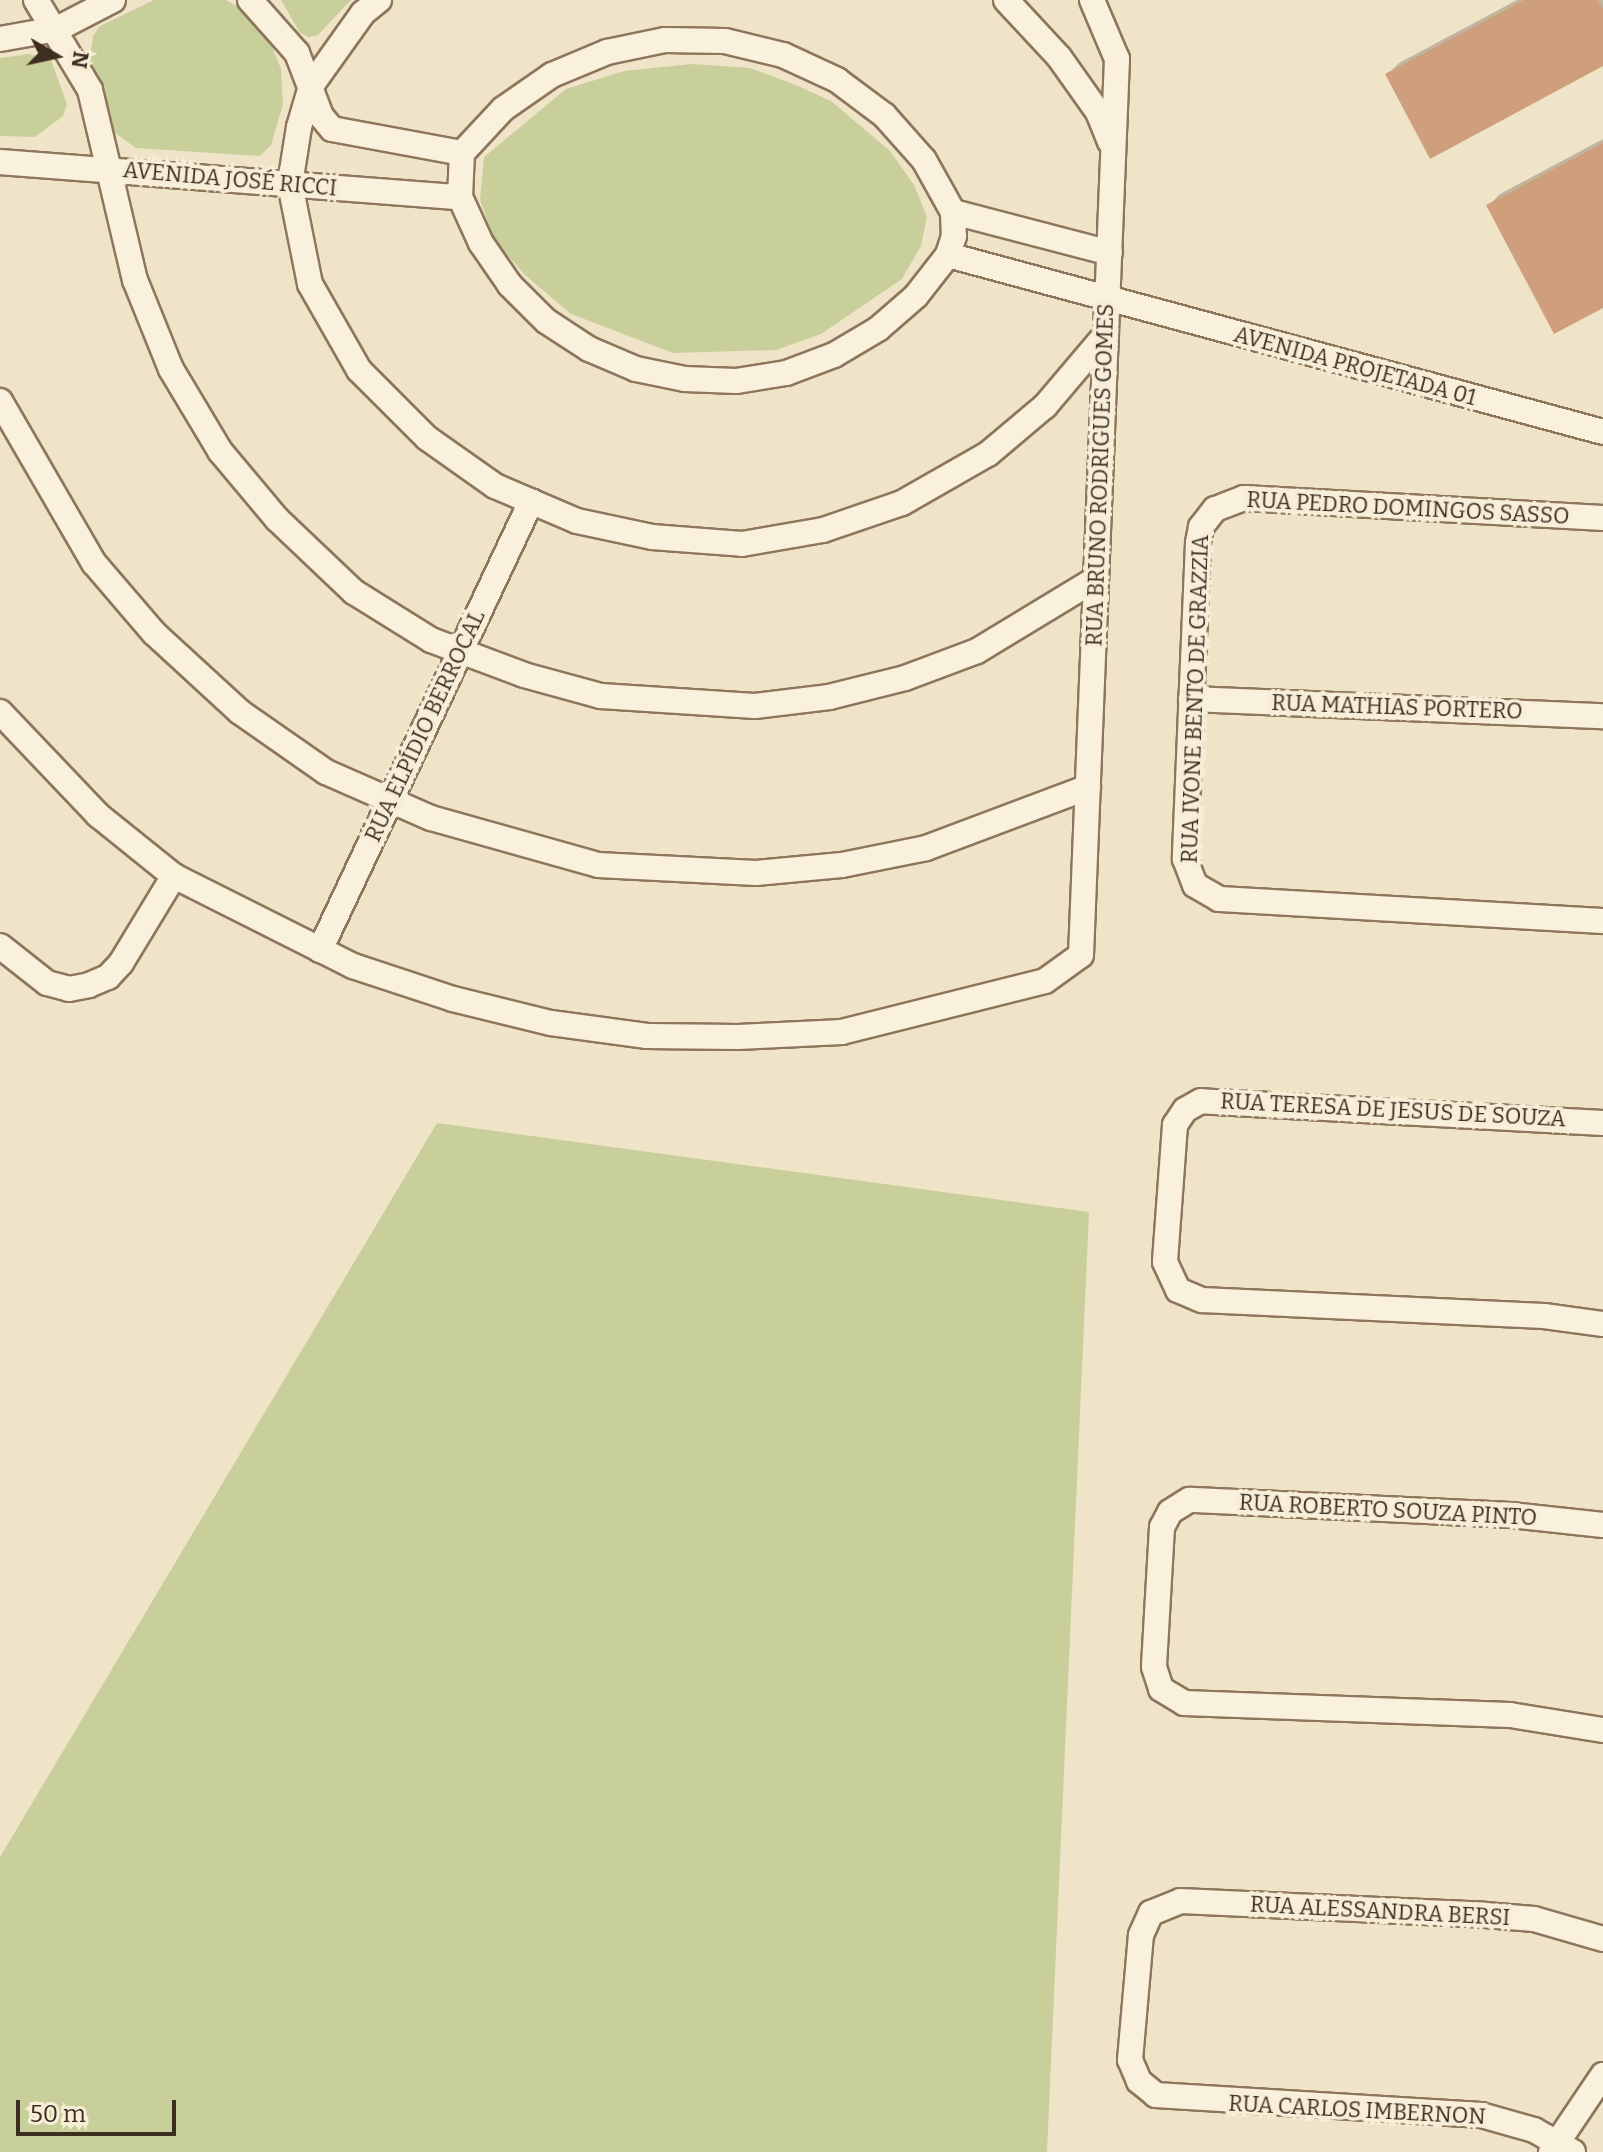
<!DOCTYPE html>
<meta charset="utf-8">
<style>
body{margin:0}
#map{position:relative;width:1603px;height:2152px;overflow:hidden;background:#f0e4c8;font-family:Bitter,serif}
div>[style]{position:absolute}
.green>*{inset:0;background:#c9cf9b}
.shadow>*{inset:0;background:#0003}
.building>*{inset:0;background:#cf9f7d}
.roads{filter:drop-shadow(2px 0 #8d765c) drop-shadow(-2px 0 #8d765c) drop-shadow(0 2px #8d765c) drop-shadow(0 -2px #8d765c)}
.minor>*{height:24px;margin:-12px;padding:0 12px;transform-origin:12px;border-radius:12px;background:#faf1dc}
span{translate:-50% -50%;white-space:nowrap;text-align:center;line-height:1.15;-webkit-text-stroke:7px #f7eed8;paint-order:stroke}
.street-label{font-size:22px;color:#3d2e20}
.north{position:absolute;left:16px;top:16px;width:80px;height:80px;-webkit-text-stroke:6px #f7eed8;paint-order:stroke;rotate:99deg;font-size:22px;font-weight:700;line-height:32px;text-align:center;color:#3d2e20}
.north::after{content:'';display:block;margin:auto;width:28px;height:36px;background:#3d2e20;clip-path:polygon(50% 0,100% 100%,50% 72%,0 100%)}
.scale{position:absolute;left:16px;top:2100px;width:160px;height:36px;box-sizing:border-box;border:4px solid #3d2e20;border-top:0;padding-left:10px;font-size:24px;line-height:28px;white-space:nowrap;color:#3d2e20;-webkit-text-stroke:6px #f7eed8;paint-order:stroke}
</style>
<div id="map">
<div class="green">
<i style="clip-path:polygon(154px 0,226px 0,245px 11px,268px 37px,281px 69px,283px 104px,271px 145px,260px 156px,136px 148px,111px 130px,90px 58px,93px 36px,100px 26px)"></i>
<i style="clip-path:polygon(281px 0,351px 0,318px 35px,309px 37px,300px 33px)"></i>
<i style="clip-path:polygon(29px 54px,51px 60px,67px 104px,63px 116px,35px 137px,0 136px,0 58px)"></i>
<i style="clip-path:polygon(692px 64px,750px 68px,798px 86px,831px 101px,890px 151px,914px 185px,927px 217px,921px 246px,902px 279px,821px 334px,776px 350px,673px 353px,571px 314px,525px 275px,495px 241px,480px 200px,484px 157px,566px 89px,624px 71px)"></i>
<i style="clip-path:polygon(437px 1123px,1089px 1212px,1047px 2152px,0 2152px,0 1857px)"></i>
</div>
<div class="shadow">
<i style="clip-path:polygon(1517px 0,1603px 0,1603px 64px,1387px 75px,1399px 63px)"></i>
<i style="clip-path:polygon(1603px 139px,1603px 306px,1489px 205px,1500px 194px)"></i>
</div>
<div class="building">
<i style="clip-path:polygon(1524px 0,1598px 0,1603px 9px,1603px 66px,1430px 159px,1385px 74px)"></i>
<i style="clip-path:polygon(1603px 143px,1603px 308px,1554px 334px,1486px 205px)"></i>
</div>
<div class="roads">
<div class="minor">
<i style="left:36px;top:0;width:105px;rotate:59deg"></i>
<i style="left:90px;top:90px;width:195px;rotate:76.7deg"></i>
<i style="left:135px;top:280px;width:96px;rotate:68deg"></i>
<i style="left:171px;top:369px;width:96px;rotate:59.1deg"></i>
<i style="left:220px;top:451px;width:89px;rotate:50deg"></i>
<i style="left:277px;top:519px;width:106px;rotate:43.5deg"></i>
<i style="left:354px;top:592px;width:91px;rotate:31.9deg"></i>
<i style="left:431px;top:640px;width:99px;rotate:20.6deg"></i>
<i style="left:524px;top:675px;width:80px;rotate:15.3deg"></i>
<i style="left:601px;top:696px;width:154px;rotate:3.7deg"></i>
<i style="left:755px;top:706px;width:75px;rotate:-6.9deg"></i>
<i style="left:829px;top:697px;width:78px;rotate:-14deg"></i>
<i style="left:905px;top:678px;width:77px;rotate:-20.6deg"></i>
<i style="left:977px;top:651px;width:139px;rotate:-31.2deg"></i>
<i style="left:250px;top:0;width:71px;rotate:48.4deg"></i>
<i style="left:297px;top:53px;width:67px;rotate:69.1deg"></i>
<i style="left:321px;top:116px;width:17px;rotate:50deg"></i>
<i style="left:332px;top:129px;width:132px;rotate:10.5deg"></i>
<i style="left:379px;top:0;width:21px;rotate:141deg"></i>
<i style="left:363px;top:13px;width:90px;rotate:125.5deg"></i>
<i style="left:311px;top:86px;width:43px;rotate:106.3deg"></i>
<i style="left:299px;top:127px;width:58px;rotate:99deg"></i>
<i style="left:290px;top:184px;width:102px;rotate:78.7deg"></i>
<i style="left:310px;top:284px;width:99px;rotate:60.3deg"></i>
<i style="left:359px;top:370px;width:96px;rotate:45deg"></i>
<i style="left:427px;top:438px;width:83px;rotate:35.2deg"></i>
<i style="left:495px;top:486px;width:89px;rotate:23.1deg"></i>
<i style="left:577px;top:521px;width:77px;rotate:12deg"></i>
<i style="left:652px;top:537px;width:90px;rotate:4.4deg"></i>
<i style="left:742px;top:544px;width:82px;rotate:-9.8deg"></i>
<i style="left:823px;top:530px;width:83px;rotate:-18.9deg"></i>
<i style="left:902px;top:503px;width:99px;rotate:-29.7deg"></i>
<i style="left:988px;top:454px;width:75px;rotate:-40.1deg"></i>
<i style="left:1045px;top:406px;width:94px;rotate:-49.7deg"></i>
<i style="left:1006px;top:0;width:78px;rotate:47.1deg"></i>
<i style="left:1059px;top:57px;width:67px;rotate:54.7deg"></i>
<i style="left:1098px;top:112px;width:32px;rotate:68deg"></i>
<i style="left:0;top:39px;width:58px;rotate:-10deg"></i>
<i style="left:57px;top:29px;width:63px;rotate:-27.4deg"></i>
<i style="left:665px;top:40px;width:60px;rotate:1deg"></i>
<i style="left:725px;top:41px;width:60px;rotate:13.6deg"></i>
<i style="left:783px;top:55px;width:60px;rotate:24.8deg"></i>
<i style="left:837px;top:80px;width:59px;rotate:36.7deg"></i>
<i style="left:884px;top:115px;width:60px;rotate:48.4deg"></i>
<i style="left:924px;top:160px;width:60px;rotate:60.9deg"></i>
<i style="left:953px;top:212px;width:24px;rotate:88deg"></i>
<i style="left:954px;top:236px;width:20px;rotate:108deg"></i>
<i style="left:948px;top:255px;width:52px;rotate:128deg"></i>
<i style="left:916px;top:296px;width:50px;rotate:139deg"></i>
<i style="left:878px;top:329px;width:51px;rotate:149.4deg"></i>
<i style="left:834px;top:355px;width:51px;rotate:159.4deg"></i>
<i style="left:786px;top:373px;width:51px;rotate:170.9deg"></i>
<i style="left:736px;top:381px;width:51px;rotate:-177.8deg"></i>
<i style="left:685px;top:379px;width:50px;rotate:-168.5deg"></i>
<i style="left:636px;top:369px;width:51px;rotate:-156.9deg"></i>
<i style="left:589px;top:349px;width:51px;rotate:-146.9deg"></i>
<i style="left:546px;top:321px;width:51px;rotate:-135deg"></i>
<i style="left:510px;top:285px;width:51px;rotate:-124.6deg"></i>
<i style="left:481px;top:243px;width:51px;rotate:-114.5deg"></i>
<i style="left:460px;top:197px;width:44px;rotate:-87.4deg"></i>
<i style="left:462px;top:153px;width:60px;rotate:-47deg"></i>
<i style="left:503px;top:109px;width:60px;rotate:-34.8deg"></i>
<i style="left:552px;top:75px;width:60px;rotate:-22.7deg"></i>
<i style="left:607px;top:52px;width:59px;rotate:-11.7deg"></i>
<i style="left:0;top:162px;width:461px;rotate:4.4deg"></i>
<i style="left:953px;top:212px;width:162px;rotate:14.6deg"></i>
<i style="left:948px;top:255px;width:678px;rotate:15.12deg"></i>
<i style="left:0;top:401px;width:187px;rotate:59.9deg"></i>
<i style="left:94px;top:563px;width:92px;rotate:49.4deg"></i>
<i style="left:154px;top:633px;width:117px;rotate:42.6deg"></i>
<i style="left:240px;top:712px;width:105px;rotate:34.9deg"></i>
<i style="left:326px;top:772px;width:115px;rotate:23.7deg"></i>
<i style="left:431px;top:818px;width:173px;rotate:15.7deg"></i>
<i style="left:598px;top:865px;width:158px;rotate:2.9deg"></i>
<i style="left:756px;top:873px;width:86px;rotate:-5.3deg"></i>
<i style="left:842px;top:865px;width:86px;rotate:-11.4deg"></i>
<i style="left:926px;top:848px;width:173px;rotate:-20.6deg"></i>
<i style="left:1603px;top:518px;width:360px;rotate:-176.8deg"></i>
<i style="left:1244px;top:498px;width:31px;rotate:159deg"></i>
<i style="left:1215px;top:509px;width:23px;rotate:128deg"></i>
<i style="left:1201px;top:527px;width:16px;rotate:101deg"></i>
<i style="left:1198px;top:543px;width:316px;rotate:92.4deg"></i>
<i style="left:1185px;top:859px;width:28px;rotate:69deg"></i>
<i style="left:1195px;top:885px;width:28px;rotate:30deg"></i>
<i style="left:1219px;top:899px;width:385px;rotate:3.3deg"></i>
<i style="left:1191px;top:699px;width:412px;rotate:2.4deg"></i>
<i style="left:0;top:712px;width:142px;rotate:46.4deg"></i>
<i style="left:98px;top:815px;width:97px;rotate:38.8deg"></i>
<i style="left:174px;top:876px;width:200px;rotate:26.7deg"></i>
<i style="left:353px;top:966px;width:105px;rotate:18.3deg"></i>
<i style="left:453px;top:999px;width:101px;rotate:13.8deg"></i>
<i style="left:551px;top:1023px;width:97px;rotate:7.7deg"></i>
<i style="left:647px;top:1036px;width:91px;rotate:0.6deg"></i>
<i style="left:738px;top:1037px;width:104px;rotate:-2.8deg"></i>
<i style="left:842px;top:1032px;width:209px;rotate:-14.1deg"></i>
<i style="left:1045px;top:981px;width:44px;rotate:-35.8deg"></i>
<i style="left:1081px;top:955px;width:897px;rotate:-87.7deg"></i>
<i style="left:1117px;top:59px;width:64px;rotate:-113deg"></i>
<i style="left:0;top:946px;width:60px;rotate:38.2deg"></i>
<i style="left:47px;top:983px;width:23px;rotate:15deg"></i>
<i style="left:69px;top:989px;width:20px;rotate:-11deg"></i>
<i style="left:89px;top:985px;width:21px;rotate:-23deg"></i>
<i style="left:108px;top:977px;width:19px;rotate:-47deg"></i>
<i style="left:121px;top:963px;width:102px;rotate:-58.7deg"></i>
<i style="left:320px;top:950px;width:496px;rotate:-64.8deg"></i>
<i style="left:1603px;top:1123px;width:403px;rotate:-176.9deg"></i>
<i style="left:1201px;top:1101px;width:18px;rotate:151deg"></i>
<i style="left:1185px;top:1110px;width:18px;rotate:124deg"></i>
<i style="left:1175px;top:1125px;width:137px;rotate:94.2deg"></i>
<i style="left:1165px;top:1262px;width:31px;rotate:65deg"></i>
<i style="left:1178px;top:1290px;width:26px;rotate:23deg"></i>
<i style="left:1202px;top:1300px;width:342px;rotate:2.7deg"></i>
<i style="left:1544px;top:1316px;width:60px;rotate:7.7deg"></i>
<i style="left:1603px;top:1525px;width:93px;rotate:-173.8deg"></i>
<i style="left:1511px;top:1515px;width:322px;rotate:-177.3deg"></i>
<i style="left:1189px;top:1500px;width:22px;rotate:148deg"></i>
<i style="left:1170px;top:1512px;width:17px;rotate:118deg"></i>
<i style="left:1162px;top:1527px;width:140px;rotate:93.3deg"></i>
<i style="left:1154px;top:1667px;width:23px;rotate:72deg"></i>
<i style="left:1161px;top:1689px;width:27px;rotate:31deg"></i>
<i style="left:1184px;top:1703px;width:326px;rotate:2.1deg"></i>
<i style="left:1510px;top:1715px;width:94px;rotate:9.2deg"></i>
<i style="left:1551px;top:2152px;width:93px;rotate:-56deg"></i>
<i style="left:1573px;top:2152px;width:45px;rotate:-150.6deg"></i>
<i style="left:1534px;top:2130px;width:55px;rotate:-164.2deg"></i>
<i style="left:1481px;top:2115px;width:326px;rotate:-176.5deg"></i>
<i style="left:1156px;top:2095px;width:22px;rotate:-141deg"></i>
<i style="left:1139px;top:2081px;width:23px;rotate:-113deg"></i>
<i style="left:1130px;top:2060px;width:125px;rotate:-85deg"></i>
<i style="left:1141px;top:1935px;width:24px;rotate:-66deg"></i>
<i style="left:1151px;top:1913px;width:31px;rotate:-22deg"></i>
<i style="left:1180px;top:1901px;width:305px;rotate:2.6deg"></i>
<i style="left:1485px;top:1915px;width:49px;rotate:4.7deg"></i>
<i style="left:1534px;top:1919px;width:72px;rotate:16.2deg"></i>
</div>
</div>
<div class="street-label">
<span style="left:230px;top:179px;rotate:5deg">AVENIDA JOSÉ RICCI</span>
<span style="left:1355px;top:366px;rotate:15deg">AVENIDA PROJETADA 01</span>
<span style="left:1100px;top:475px;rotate:-88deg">RUA BRUNO RODRIGUES GOMES</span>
<span style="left:1408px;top:508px;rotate:3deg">RUA PEDRO DOMINGOS SASSO</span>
<span style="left:1195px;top:699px;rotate:-88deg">RUA IVONE BENTO DE GRAZZIA</span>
<span style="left:1397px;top:707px;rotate:2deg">RUA MATHIAS PORTERO</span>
<span style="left:425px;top:726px;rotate:-65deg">RUA ELPÍDIO BERROCAL</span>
<span style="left:1393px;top:1110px;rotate:3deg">RUA TERESA DE JESUS DE SOUZA</span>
<span style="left:1388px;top:1510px;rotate:3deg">RUA ROBERTO SOUZA PINTO</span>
<span style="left:1380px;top:1911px;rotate:3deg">RUA ALESSANDRA BERSI</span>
<span style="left:1357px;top:2110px;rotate:3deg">RUA CARLOS IMBERNON</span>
</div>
<div class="north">N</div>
<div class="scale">50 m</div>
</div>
